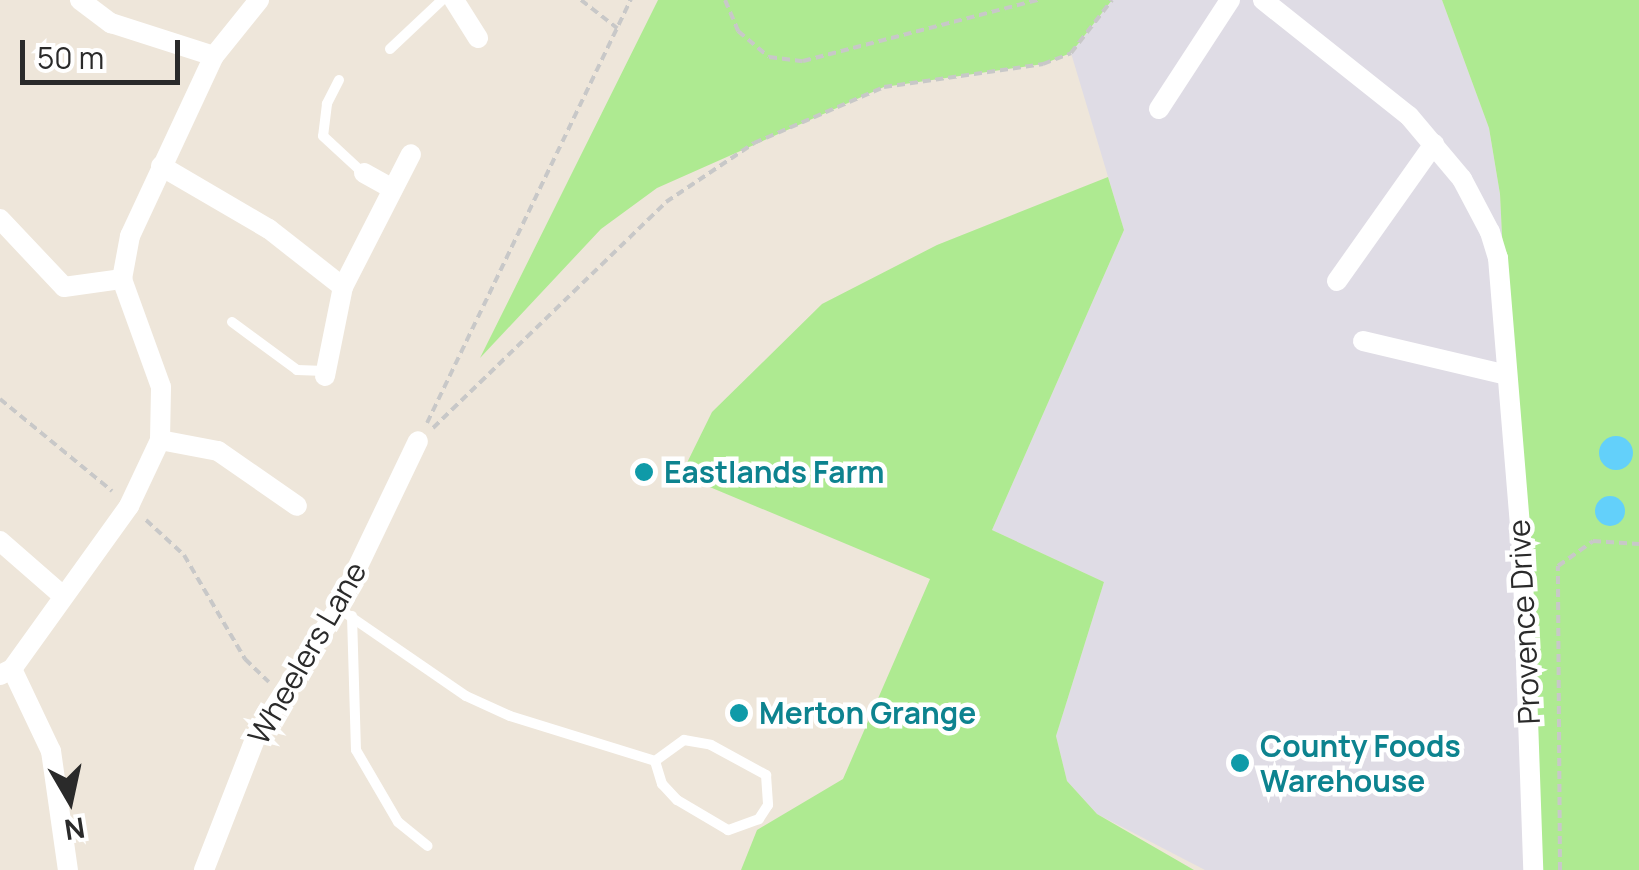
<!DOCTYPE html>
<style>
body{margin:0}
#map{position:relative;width:1639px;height:870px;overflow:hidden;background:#eee6da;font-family:Manrope,sans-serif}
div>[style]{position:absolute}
.industrial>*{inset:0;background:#dfdce5}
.green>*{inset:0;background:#aeea91}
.water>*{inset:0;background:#63d0fa}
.round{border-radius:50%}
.path>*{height:4px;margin-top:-2px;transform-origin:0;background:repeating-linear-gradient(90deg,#c8c8c8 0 8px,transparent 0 13px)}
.service>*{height:10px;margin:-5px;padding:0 5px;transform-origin:5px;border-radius:5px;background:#fff}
.minor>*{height:20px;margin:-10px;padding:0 10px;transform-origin:10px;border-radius:10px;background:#fff}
.dots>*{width:28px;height:28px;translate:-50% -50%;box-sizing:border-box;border:5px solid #fff;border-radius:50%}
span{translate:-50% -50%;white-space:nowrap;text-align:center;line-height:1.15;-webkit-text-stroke:9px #fff;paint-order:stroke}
.culture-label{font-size:30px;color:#0d838f;font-weight:700}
.left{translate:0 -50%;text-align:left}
.street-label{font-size:30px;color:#2a2a2a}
.north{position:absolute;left:20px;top:750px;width:100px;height:100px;-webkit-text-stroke:8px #fff;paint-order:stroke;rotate:171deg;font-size:28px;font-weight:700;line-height:40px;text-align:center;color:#2a2a2a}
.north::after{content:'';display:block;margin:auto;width:35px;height:45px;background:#2a2a2a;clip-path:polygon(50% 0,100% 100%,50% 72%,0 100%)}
.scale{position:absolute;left:20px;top:40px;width:160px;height:45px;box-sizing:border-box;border:5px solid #2a2a2a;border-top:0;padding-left:12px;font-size:30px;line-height:35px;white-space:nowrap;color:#2a2a2a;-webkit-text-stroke:8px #fff;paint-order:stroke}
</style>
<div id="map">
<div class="industrial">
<i style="clip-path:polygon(1112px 0,1442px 0,1489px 128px,1500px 194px,1533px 870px,1205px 870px,1097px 814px,1067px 781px,1056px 736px,1104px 582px,992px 530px,1124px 230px,1071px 53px)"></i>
</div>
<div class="green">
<i style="clip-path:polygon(658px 0,1112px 0,1071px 53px,1043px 64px,884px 87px,657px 188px,601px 229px,480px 358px)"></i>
<i style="clip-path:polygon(1442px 0,1639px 0,1639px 870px,1533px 870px,1500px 194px,1489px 128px)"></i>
<i style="clip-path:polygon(1108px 177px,1124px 230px,992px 530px,1104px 582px,1056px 736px,1067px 781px,1097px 814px,1194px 870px,741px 870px,757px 830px,843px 779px,930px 579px,681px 475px,712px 412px,822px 304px,937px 245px)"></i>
</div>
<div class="water">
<i class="round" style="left:1599px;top:436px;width:34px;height:34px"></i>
<i class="round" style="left:1595px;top:496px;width:30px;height:30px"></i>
</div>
<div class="path">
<i style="left:581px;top:0;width:46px;rotate:37.9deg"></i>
<i style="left:725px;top:0;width:34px;rotate:67deg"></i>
<i style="left:738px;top:31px;width:40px;rotate:40deg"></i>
<i style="left:769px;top:57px;width:34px;rotate:7deg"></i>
<i style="left:803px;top:61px;width:243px;rotate:-14.6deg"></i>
<i style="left:0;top:399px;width:145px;rotate:39.4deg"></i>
<i style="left:427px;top:423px;width:470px;rotate:-64.3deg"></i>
<i style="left:433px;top:428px;width:325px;rotate:-44.1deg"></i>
<i style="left:666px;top:202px;width:106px;rotate:-33.8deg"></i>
<i style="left:754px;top:143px;width:142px;rotate:-23.3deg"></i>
<i style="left:884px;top:87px;width:161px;rotate:-8.2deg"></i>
<i style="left:1043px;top:64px;width:30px;rotate:-21deg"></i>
<i style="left:1071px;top:53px;width:67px;rotate:-52.3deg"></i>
<i style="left:146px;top:520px;width:52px;rotate:42.6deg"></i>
<i style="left:184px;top:555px;width:121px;rotate:59.6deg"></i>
<i style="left:245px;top:659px;width:33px;rotate:44deg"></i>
<i style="left:1560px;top:870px;width:304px;rotate:-90.4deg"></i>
<i style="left:1558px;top:566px;width:43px;rotate:-35.5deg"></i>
<i style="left:1593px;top:541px;width:46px;rotate:3.7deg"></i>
</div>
<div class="service">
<i style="left:390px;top:49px;width:71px;rotate:-43.3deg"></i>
<i style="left:339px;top:80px;width:27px;rotate:117deg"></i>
<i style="left:327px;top:104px;width:32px;rotate:97deg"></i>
<i style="left:323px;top:136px;width:54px;rotate:42.8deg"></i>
<i style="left:232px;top:322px;width:81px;rotate:36.4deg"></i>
<i style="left:297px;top:370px;width:28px;rotate:2deg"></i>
<i style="left:338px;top:608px;width:155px;rotate:34.5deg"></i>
<i style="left:466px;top:696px;width:48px;rotate:24.4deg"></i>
<i style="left:510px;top:716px;width:152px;rotate:17.2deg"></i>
<i style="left:655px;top:761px;width:36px;rotate:-36deg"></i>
<i style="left:684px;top:740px;width:27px;rotate:10deg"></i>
<i style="left:711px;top:745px;width:63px;rotate:28.6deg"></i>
<i style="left:766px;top:775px;width:30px;rotate:86deg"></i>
<i style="left:768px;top:805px;width:17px;rotate:123deg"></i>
<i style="left:759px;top:819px;width:33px;rotate:160deg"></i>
<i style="left:728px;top:830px;width:59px;rotate:-149.5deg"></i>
<i style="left:677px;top:800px;width:22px;rotate:-133deg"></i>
<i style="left:662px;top:784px;width:24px;rotate:-107deg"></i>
<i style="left:352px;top:616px;width:134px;rotate:88.3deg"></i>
<i style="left:356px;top:750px;width:83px;rotate:59.7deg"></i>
<i style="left:398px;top:822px;width:38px;rotate:39deg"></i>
</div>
<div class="minor">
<i style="left:80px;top:0;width:39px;rotate:37deg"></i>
<i style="left:111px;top:23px;width:108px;rotate:17.8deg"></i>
<i style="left:454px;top:0;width:45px;rotate:57.7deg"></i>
<i style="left:1263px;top:0;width:186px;rotate:38.5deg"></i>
<i style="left:1409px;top:116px;width:82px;rotate:49.9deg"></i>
<i style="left:1462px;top:179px;width:60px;rotate:62.2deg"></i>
<i style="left:1490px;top:232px;width:27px;rotate:73deg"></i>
<i style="left:1498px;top:258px;width:290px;rotate:85.3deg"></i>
<i style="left:1522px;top:547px;width:323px;rotate:88deg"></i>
<i style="left:1159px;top:109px;width:130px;rotate:-56.9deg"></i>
<i style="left:161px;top:166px;width:125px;rotate:30.3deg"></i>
<i style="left:269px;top:229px;width:94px;rotate:38.1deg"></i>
<i style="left:364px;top:173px;width:33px;rotate:29deg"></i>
<i style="left:0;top:219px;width:93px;rotate:46.7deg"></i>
<i style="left:64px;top:287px;width:59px;rotate:-7.9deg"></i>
<i style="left:1337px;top:281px;width:168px;rotate:-54.7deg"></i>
<i style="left:1363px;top:341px;width:148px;rotate:13.3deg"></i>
<i style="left:325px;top:376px;width:91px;rotate:-78.6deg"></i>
<i style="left:343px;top:287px;width:149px;rotate:-62.9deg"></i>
<i style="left:160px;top:440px;width:59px;rotate:10.7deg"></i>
<i style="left:218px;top:451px;width:96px;rotate:34.8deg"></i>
<i style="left:0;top:541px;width:84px;rotate:41.1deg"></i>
<i style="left:12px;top:669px;width:91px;rotate:64.6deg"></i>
<i style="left:51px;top:751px;width:120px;rotate:81.9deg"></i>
<i style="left:0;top:675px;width:13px;rotate:-27deg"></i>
<i style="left:12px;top:669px;width:201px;rotate:-54.3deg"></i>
<i style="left:129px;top:506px;width:73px;rotate:-64.8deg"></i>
<i style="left:160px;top:440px;width:53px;rotate:-88.9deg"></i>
<i style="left:161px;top:387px;width:115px;rotate:-109.9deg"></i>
<i style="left:122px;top:279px;width:44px;rotate:-79.5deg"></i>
<i style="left:130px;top:236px;width:199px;rotate:-65deg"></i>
<i style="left:214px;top:56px;width:72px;rotate:-51.2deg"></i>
<i style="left:204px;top:870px;width:146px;rotate:-68.7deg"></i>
<i style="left:257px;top:734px;width:148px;rotate:-57.2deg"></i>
<i style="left:337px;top:610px;width:187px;rotate:-64.4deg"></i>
</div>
<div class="dots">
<i style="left:644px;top:472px;background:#0f9aa8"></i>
<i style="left:739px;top:713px;background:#0f9aa8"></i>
<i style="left:1240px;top:763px;background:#0f9aa8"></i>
</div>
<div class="culture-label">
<span class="left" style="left:664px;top:472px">Eastlands Farm</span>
<span class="left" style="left:759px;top:713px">Merton Grange</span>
<span class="left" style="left:1260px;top:763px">County Foods<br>Warehouse</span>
</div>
<div class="street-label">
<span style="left:1524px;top:622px;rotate:-93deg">Provence Drive</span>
<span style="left:307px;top:653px;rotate:-60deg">Wheelers Lane</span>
</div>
<div class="north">N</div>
<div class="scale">50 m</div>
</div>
